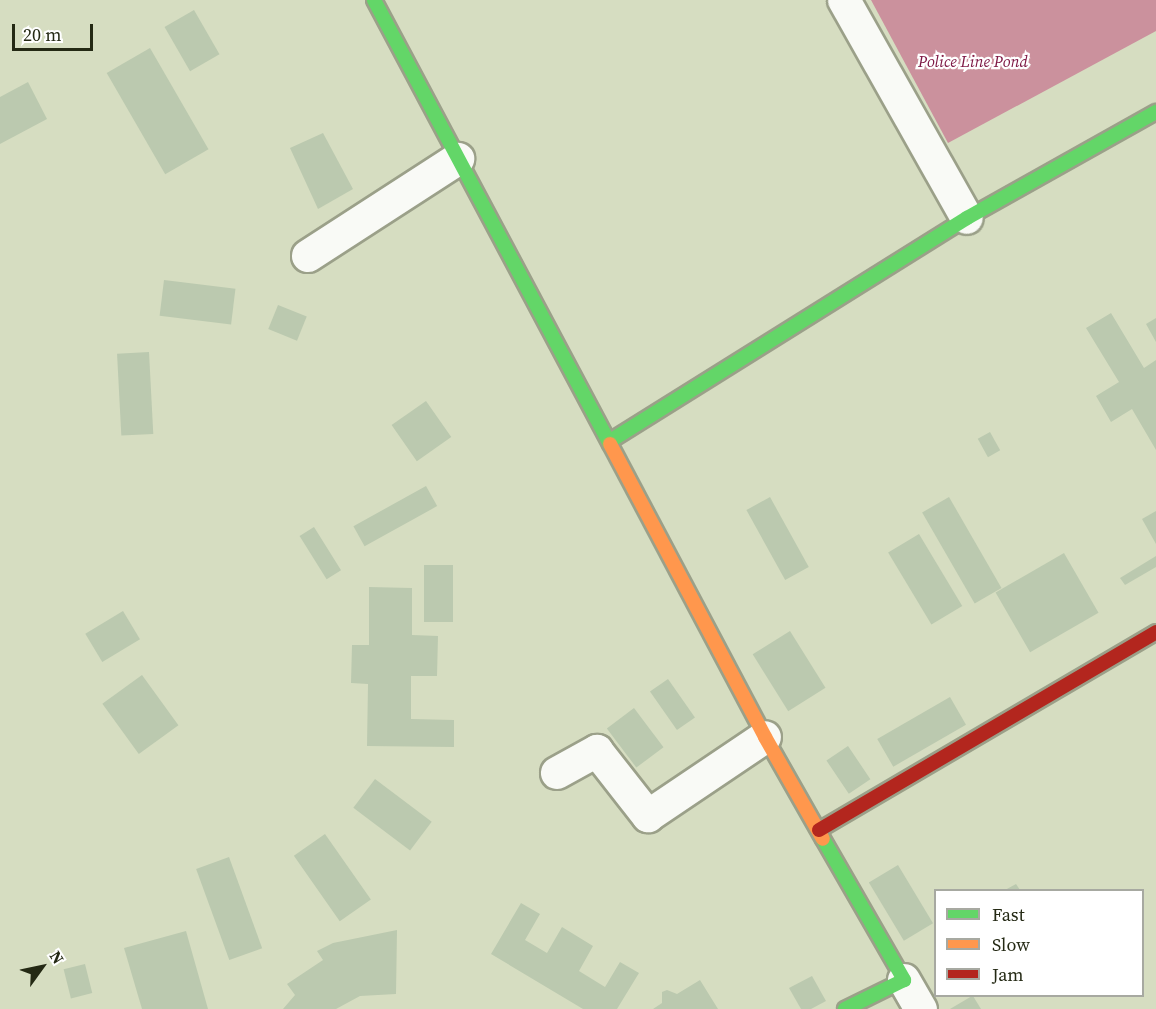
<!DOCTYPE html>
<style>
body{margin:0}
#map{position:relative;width:1156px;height:1009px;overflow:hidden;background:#d6ddc1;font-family:"Source Serif 4",serif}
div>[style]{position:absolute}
.water>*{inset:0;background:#cb919d}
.building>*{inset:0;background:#bbc9af;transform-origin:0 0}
.roads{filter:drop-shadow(2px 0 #9ba089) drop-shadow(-2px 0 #9ba089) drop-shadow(0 2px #9ba089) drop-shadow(0 -2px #9ba089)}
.street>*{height:32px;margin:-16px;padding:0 16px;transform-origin:16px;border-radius:16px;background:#f9faf6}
.fast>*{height:14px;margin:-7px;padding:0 7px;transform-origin:7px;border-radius:7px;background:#63d668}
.slow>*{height:14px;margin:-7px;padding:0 7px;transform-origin:7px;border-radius:7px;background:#ff974d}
.jam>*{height:14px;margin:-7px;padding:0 7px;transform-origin:7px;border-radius:7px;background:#b3261e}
span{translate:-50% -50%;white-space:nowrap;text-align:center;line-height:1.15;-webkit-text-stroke:4.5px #fff;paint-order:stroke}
.water-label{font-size:16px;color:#7d1744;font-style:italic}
.legend{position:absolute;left:934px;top:889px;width:210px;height:108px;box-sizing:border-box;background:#fff;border:2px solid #a7a9a1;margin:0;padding:8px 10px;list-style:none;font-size:18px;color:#242914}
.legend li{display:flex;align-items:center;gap:12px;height:30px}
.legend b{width:30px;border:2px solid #a7a9a1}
.north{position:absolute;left:12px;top:937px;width:60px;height:60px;-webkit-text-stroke:4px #fff;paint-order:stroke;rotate:57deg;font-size:16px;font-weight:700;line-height:24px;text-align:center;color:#242914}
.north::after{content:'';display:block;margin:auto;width:21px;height:27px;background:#242914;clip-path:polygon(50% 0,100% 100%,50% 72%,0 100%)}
.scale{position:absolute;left:12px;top:24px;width:81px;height:27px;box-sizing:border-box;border:3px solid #242914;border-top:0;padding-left:8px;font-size:18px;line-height:21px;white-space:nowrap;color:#242914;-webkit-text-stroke:4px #fff;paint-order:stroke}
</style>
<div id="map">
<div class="water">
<i style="clip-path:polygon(871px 0,1156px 0,1156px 31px,948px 143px)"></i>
</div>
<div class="building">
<i style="left:194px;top:10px;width:51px;height:34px;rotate:60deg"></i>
<i style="left:150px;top:48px;width:117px;height:50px;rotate:60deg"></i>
<i style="clip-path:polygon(28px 82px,47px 119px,0 144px,0 97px)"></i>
<i style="clip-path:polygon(323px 133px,353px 189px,318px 209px,290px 148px)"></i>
<i style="left:164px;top:280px;width:72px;height:36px;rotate:7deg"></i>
<i style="left:278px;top:305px;width:31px;height:26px;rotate:22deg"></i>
<i style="clip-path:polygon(1111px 313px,1144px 368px,1156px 360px,1156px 450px,1132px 409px,1111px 422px,1096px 396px,1119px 382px,1086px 328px)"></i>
<i style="clip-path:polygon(1156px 318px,1156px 342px,1146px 324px)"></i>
<i style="left:149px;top:352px;width:82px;height:32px;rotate:87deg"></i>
<i style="left:426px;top:401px;width:44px;height:42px;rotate:55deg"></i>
<i style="left:990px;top:432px;width:21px;height:14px;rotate:61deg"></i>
<i style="left:426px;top:486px;width:23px;height:83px;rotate:61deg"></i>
<i style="left:770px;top:497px;width:80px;height:27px;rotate:61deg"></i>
<i style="left:949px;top:497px;width:105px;height:31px;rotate:60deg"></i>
<i style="clip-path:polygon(1156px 511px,1156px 544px,1142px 519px)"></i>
<i style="left:314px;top:527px;width:51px;height:17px;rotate:58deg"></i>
<i style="left:919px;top:534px;width:84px;height:36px;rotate:59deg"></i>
<i style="left:1064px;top:553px;width:69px;height:79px;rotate:60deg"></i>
<i style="clip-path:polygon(1156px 556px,1156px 567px,1125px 585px,1120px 578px)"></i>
<i style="left:424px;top:565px;width:29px;height:57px"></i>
<i style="clip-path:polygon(369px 587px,412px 588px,412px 635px,438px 636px,437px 676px,411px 676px,411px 719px,454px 720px,454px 747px,367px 746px,368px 684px,351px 683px,352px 645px,369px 645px)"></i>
<i style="left:123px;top:611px;width:33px;height:44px;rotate:59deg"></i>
<i style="left:790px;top:631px;width:67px;height:44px;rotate:58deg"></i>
<i style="left:142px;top:675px;width:62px;height:49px;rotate:54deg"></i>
<i style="left:668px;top:679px;width:47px;height:22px;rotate:55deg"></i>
<i style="left:950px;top:697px;width:32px;height:84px;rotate:60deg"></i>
<i style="left:634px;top:708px;width:49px;height:34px;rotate:53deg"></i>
<i style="left:848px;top:746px;width:40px;height:26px;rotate:56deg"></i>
<i style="left:375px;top:779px;width:71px;height:36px;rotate:37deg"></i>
<i style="left:325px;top:834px;width:80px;height:38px;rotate:55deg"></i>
<i style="left:229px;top:857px;width:97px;height:35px;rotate:70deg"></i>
<i style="left:898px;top:865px;width:68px;height:34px;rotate:59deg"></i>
<i style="clip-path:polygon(1016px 884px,1020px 890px,1005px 890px)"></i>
<i style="clip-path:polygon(521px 903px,540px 914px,525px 940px,547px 953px,562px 927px,593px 946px,579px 971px,605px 987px,620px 962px,639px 973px,617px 1009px,583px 1009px,491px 954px)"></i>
<i style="clip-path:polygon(397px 930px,396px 994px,360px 996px,336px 1009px,283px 1009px,295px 995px,287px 984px,323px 960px,317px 951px,333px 943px)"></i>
<i style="clip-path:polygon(186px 931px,208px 1009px,142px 1009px,124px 948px)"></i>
<i style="left:85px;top:964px;width:30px;height:22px;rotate:76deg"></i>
<i style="clip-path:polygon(812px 976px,826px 1001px,811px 1009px,801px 1009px,789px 988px)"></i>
<i style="clip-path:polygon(700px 980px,718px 1009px,653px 1009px,662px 1003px,662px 992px,667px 990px,677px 994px)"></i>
<i style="clip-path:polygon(973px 996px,981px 1009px,950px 1009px,972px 996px)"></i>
</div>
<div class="roads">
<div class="street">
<i style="left:844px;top:0;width:250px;rotate:60.6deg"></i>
<i style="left:308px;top:256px;width:179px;rotate:-32.9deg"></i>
<i style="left:557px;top:773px;width:46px;rotate:-28.8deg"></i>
<i style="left:597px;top:751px;width:83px;rotate:51.9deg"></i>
<i style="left:648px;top:816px;width:141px;rotate:-34deg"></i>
<i style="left:904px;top:980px;width:34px;rotate:60deg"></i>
</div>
<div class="fast">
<i style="left:374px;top:0;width:503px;rotate:62.01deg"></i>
<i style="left:610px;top:441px;width:421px;rotate:-32deg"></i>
<i style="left:967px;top:218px;width:217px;rotate:-29.3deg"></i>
<i style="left:823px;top:839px;width:163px;rotate:60.1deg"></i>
<i style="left:904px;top:980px;width:66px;rotate:153.8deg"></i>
</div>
<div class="slow">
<i style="left:610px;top:444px;width:331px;rotate:62.1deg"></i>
<i style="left:765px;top:737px;width:117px;rotate:60.4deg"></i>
</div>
<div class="jam">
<i style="left:819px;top:830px;width:391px;rotate:-30.4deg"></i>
</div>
</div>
<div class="water-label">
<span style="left:973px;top:61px">Police Line Pond</span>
</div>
<ul class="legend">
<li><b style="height:8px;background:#63d668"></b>Fast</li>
<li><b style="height:8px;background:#ff974d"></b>Slow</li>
<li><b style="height:8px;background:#b3261e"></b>Jam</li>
</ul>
<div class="north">N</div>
<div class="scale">20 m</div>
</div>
